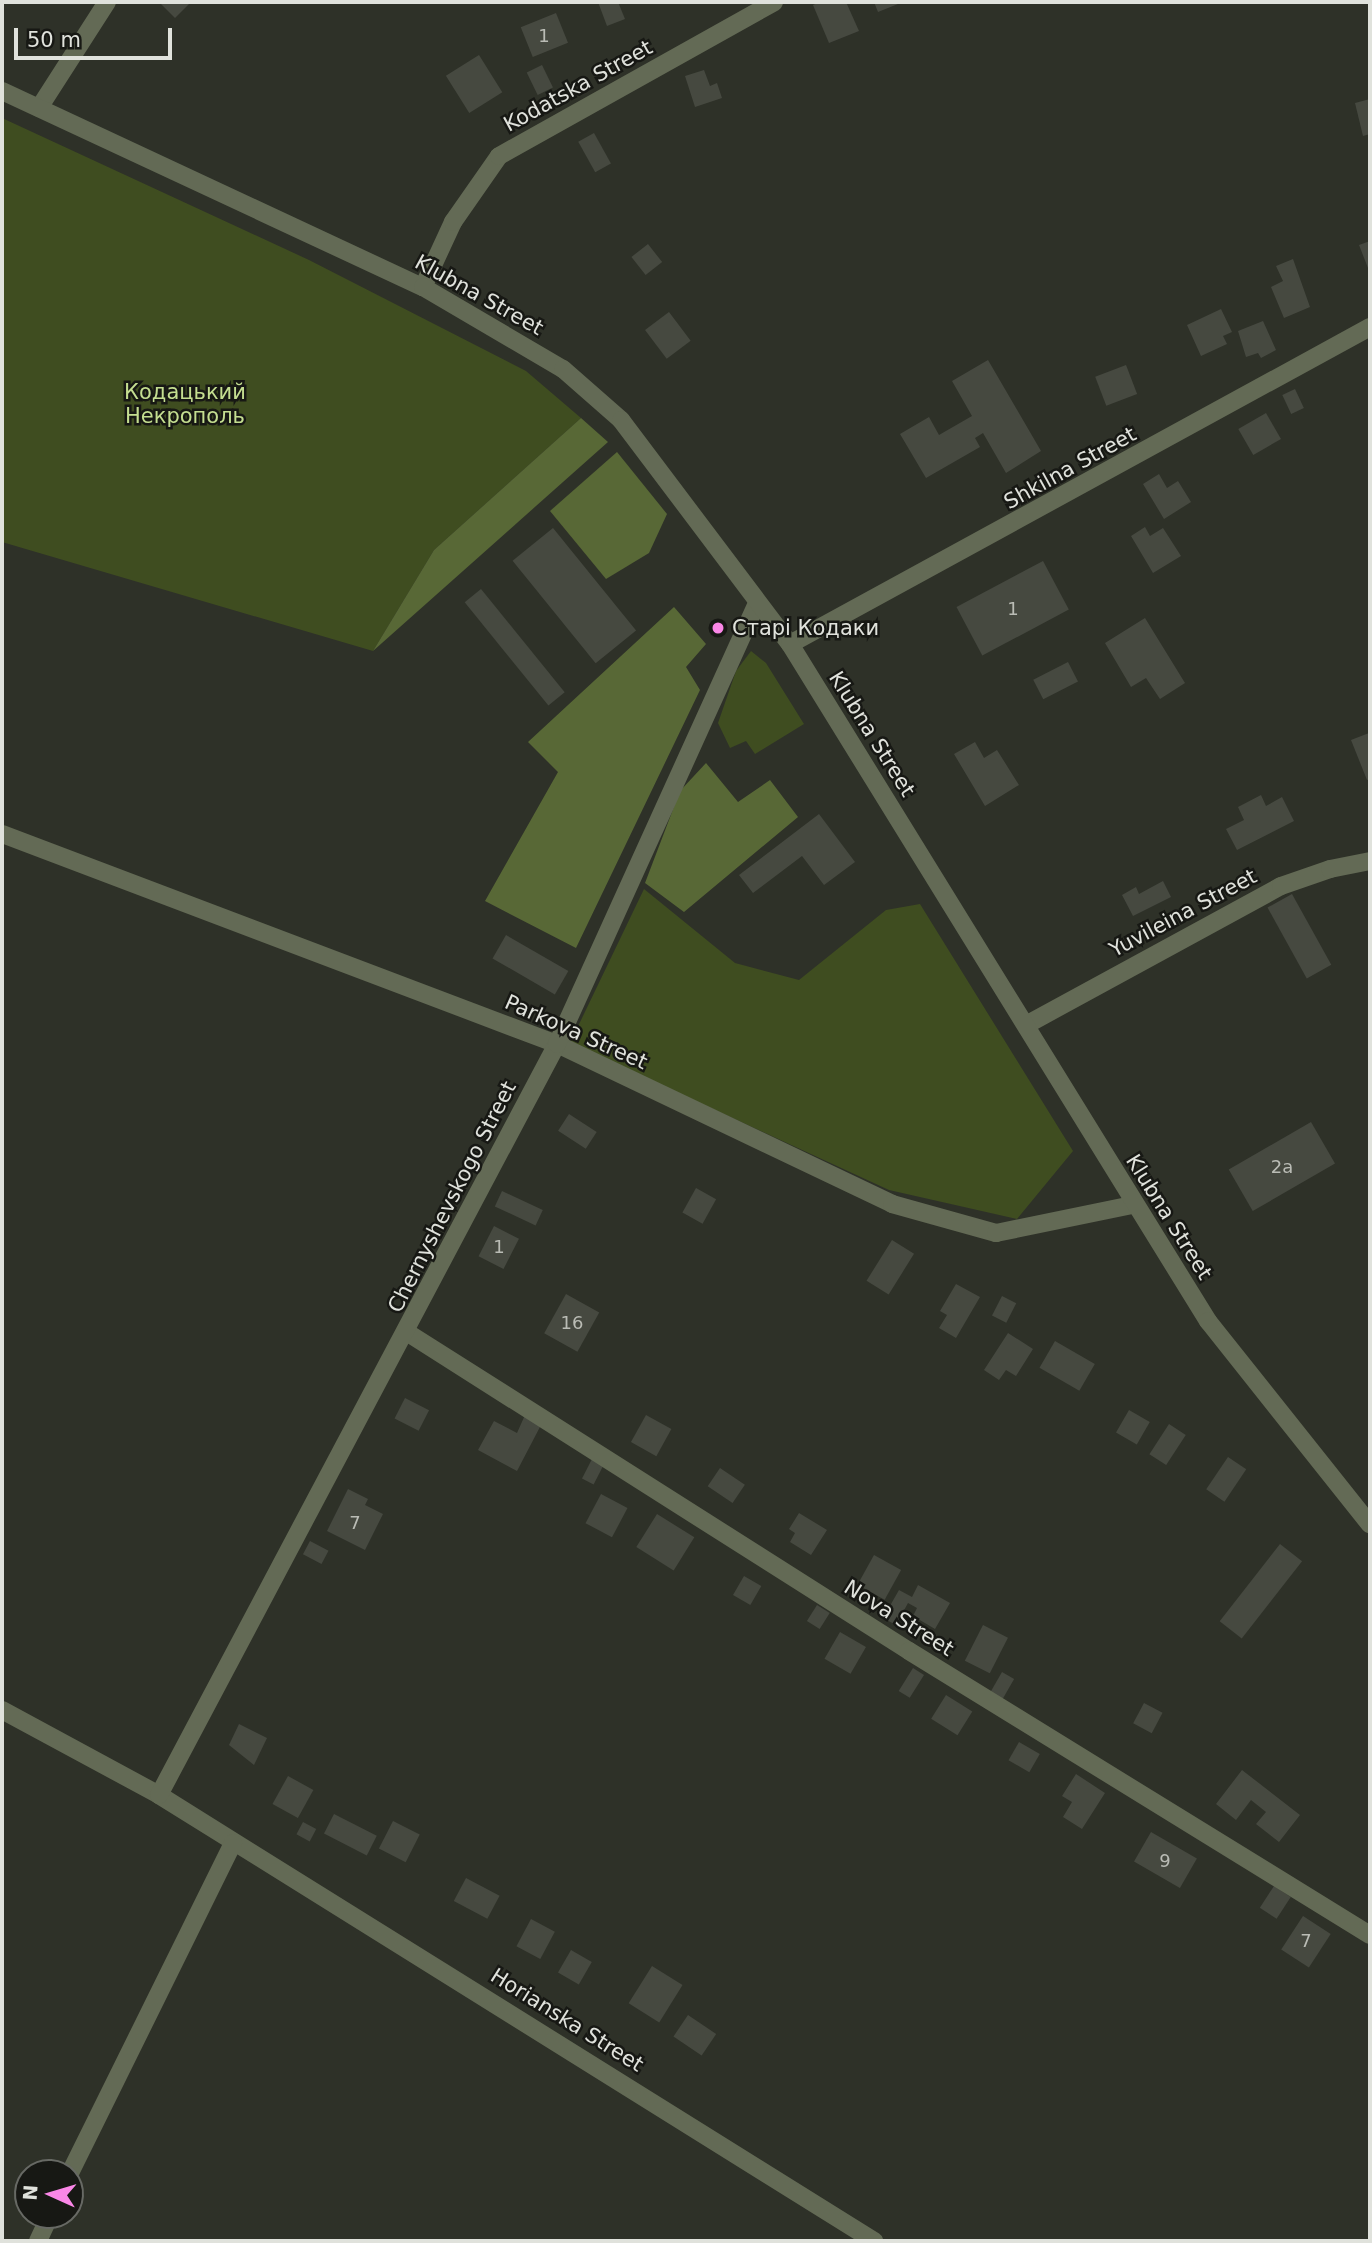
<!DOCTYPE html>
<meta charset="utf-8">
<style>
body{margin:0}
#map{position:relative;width:1372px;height:2243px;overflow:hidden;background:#2e3128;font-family:"DejaVu Sans",sans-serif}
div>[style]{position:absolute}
.green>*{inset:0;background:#3f4d20}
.forest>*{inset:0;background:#586836}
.building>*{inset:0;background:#464940;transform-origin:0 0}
.minor>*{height:18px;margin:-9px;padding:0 9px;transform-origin:9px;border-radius:9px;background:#636a55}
.tertiary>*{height:18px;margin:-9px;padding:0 9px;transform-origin:9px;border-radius:9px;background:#636a55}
.dots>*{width:19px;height:19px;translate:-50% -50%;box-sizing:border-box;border:4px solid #171814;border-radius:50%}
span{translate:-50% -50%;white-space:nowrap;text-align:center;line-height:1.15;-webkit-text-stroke:5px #171814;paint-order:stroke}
.number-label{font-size:18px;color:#babcb5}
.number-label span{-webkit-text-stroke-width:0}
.street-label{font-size:21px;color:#e0e2dc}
.park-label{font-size:21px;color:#c4de90}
.poi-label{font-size:21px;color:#e0e2dc}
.left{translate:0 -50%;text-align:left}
.frame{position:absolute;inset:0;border:4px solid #e0e2dc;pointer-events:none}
.north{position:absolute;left:14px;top:2159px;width:70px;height:70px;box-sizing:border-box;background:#171814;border:2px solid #676964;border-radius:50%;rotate:274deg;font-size:19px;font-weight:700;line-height:28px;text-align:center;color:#e0e2dc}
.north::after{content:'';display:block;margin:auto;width:24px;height:32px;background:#fa87e7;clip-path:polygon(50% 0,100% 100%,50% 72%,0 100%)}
.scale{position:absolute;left:14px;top:28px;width:158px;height:32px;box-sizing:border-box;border:4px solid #e0e2dc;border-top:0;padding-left:9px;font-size:21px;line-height:24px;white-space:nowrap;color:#e0e2dc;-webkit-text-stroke:5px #171814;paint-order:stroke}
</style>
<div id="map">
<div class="green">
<i style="clip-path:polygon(2px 118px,309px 260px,526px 371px,581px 418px,434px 550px,373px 651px,2px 542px)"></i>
<i style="clip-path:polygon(751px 651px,766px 663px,804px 724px,755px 754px,746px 741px,730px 748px,718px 723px,736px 671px)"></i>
<i style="clip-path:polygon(644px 889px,735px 963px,799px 980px,886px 910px,920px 904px,1073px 1151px,1017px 1219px,889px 1190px,570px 1043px)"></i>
</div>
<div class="forest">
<i style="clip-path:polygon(581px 418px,608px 442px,373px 651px,434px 550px)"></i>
<i style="clip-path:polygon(617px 452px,667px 514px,649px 553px,606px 579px,550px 511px)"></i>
<i style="clip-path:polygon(674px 607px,706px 644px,686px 667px,700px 690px,576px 948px,485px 901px,558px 772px,528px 742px)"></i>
<i style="clip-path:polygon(706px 763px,738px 802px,770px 780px,798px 817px,684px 912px,645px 883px,680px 791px)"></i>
</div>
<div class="building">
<i style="clip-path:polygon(159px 2px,191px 2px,175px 18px)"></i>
<i style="clip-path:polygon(598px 2px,618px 2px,625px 19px,607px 26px)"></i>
<i style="clip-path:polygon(820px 2px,846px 2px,859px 31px,829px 43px,813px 5px)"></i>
<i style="clip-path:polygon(874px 2px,903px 2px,878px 12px)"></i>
<i style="left:556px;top:13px;width:32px;height:38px;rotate:68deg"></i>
<i style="left:479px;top:55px;width:44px;height:39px;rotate:58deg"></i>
<i style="left:542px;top:65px;width:25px;height:17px;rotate:64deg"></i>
<i style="clip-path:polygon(704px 70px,710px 86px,717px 83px,722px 98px,695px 107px,685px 76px)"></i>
<i style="clip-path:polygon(1370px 99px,1370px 134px,1363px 136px,1355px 103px)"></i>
<i style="left:594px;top:133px;width:35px;height:18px;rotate:61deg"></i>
<i style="clip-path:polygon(1370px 241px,1370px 273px,1359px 245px)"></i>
<i style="left:648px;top:244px;width:23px;height:21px;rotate:52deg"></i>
<i style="clip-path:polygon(1293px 259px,1310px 307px,1284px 318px,1271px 287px,1283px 281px,1276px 266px)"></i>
<i style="clip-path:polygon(1221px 309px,1232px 332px,1223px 336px,1227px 344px,1201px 356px,1187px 325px)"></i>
<i style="left:669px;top:312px;width:36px;height:30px;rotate:53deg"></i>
<i style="clip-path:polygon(1263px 321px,1276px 350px,1261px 358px,1258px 353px,1246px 357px,1238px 331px)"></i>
<i style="clip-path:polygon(988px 360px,1041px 451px,1006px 473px,983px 433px,975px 438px,980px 447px,926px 478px,900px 434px,929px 417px,939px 435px,972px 416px,952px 381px)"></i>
<i style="left:1126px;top:365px;width:31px;height:33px;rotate:69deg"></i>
<i style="left:1295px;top:389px;width:21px;height:14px;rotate:65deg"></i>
<i style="left:1266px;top:413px;width:30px;height:32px;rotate:60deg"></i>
<i style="clip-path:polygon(1159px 474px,1167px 488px,1178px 481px,1191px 502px,1164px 519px,1143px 484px)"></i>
<i style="clip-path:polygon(1145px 527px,1150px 536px,1163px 528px,1181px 556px,1153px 573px,1131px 536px)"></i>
<i style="left:553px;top:528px;width:132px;height:52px;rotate:51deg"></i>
<i style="left:1043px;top:561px;width:55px;height:98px;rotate:62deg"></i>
<i style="left:481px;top:589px;width:133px;height:21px;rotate:51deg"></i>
<i style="clip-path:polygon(1145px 618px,1185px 683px,1160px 699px,1146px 678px,1131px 687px,1105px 643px)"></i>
<i style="left:1068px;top:662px;width:22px;height:39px;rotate:63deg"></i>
<i style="clip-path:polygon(1369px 733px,1370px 779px,1367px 780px,1351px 740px)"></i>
<i style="clip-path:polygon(975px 742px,984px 758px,997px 750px,1019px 785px,985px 806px,954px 754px)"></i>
<i style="clip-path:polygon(1261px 795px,1266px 806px,1282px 797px,1294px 821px,1237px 850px,1226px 829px,1244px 820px,1238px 807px)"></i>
<i style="clip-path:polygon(819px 814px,855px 862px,824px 885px,802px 856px,753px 893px,739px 875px)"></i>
<i style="clip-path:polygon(1163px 881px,1171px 897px,1133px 916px,1122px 895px,1136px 887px,1139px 894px)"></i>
<i style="left:1292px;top:894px;width:81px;height:28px;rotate:61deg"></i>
<i style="left:506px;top:935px;width:72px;height:27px;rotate:30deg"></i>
<i style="left:569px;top:1114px;width:33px;height:20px;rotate:33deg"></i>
<i style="left:1311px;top:1122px;width:48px;height:95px;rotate:60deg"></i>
<i style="left:696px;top:1188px;width:23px;height:28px;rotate:29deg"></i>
<i style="left:502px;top:1191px;width:45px;height:17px;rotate:25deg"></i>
<i style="left:494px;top:1226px;width:28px;height:34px;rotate:27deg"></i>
<i style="left:892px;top:1240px;width:26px;height:48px;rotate:32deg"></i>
<i style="clip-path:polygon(956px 1284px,980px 1297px,956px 1338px,939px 1328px,947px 1315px,940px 1311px)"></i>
<i style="left:566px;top:1294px;width:38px;height:45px;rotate:29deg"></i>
<i style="left:1002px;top:1296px;width:16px;height:22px;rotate:27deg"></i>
<i style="clip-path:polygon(1008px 1333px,1033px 1349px,1016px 1376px,1006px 1370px,999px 1380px,984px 1370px)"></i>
<i style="left:1055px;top:1341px;width:46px;height:31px;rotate:30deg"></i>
<i style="left:405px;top:1398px;width:27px;height:23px;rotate:27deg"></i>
<i style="left:1129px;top:1410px;width:24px;height:26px;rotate:30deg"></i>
<i style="clip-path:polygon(525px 1415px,541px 1425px,517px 1471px,478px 1450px,494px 1421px,517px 1433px)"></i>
<i style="left:646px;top:1415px;width:29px;height:31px;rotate:29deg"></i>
<i style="left:1169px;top:1424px;width:20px;height:36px;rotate:33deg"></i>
<i style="left:1228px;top:1457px;width:22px;height:39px;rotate:34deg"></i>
<i style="left:592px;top:1459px;width:13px;height:22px;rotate:27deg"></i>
<i style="left:720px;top:1468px;width:30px;height:22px;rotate:34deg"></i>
<i style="clip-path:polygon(348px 1489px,368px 1499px,365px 1505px,383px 1514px,365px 1550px,327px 1531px)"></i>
<i style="left:601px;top:1494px;width:30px;height:33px;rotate:28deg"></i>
<i style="clip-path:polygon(799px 1513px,827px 1530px,811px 1555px,790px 1542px,795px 1533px,789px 1529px)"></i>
<i style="left:657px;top:1514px;width:44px;height:39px;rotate:32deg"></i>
<i style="left:310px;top:1541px;width:21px;height:15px;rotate:28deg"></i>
<i style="left:1280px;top:1544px;width:28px;height:98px;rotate:38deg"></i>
<i style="left:874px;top:1555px;width:31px;height:34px;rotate:29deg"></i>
<i style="left:744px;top:1576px;width:20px;height:22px;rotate:30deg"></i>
<i style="clip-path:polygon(918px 1585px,950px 1603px,935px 1629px,913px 1616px,917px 1608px,908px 1603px,896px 1625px,883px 1618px,899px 1590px,912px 1597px)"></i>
<i style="left:817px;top:1605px;width:15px;height:19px;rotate:32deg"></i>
<i style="left:983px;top:1625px;width:28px;height:40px;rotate:27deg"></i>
<i style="left:840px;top:1632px;width:30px;height:31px;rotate:30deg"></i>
<i style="left:913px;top:1668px;width:13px;height:27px;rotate:32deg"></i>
<i style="left:1002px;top:1672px;width:14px;height:23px;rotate:30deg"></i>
<i style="left:946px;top:1695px;width:31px;height:28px;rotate:32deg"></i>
<i style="left:1144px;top:1703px;width:21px;height:23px;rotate:28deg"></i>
<i style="clip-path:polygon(239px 1724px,267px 1738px,254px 1765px,229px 1745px)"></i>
<i style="left:1019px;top:1742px;width:24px;height:21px;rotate:30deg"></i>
<i style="clip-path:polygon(1242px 1770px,1300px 1815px,1279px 1842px,1256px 1824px,1266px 1812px,1251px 1800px,1236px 1820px,1216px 1804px)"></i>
<i style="clip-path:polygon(1076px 1774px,1105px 1793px,1082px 1829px,1063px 1817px,1072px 1802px,1062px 1796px)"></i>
<i style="left:288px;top:1776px;width:29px;height:32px;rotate:29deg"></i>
<i style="left:334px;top:1814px;width:48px;height:22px;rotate:27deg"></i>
<i style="left:393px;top:1821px;width:30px;height:31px;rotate:27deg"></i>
<i style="left:303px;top:1822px;width:15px;height:14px;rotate:28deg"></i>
<i style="left:1151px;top:1832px;width:53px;height:34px;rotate:30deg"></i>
<i style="left:466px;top:1878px;width:38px;height:26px;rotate:28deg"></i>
<i style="left:1274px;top:1886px;width:20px;height:26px;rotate:33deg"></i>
<i style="left:1303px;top:1916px;width:33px;height:40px;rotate:33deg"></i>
<i style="left:531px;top:1919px;width:27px;height:31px;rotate:28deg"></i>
<i style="left:571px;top:1950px;width:24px;height:26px;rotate:30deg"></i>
<i style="left:652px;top:1966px;width:36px;height:44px;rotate:32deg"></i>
<i style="left:688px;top:2015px;width:34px;height:26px;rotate:34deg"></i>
</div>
<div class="minor">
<i style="left:39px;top:108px;width:126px;rotate:-57.3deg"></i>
<i style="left:423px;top:287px;width:72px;rotate:-65.2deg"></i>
<i style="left:453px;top:222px;width:80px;rotate:-55.1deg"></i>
<i style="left:499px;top:156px;width:315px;rotate:-29.2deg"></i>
<i style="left:790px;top:644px;width:661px;rotate:-28.66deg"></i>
<i style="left:2px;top:834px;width:593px;rotate:20.73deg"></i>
<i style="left:557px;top:1044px;width:371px;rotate:25.5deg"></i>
<i style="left:892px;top:1204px;width:108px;rotate:15.6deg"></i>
<i style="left:996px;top:1233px;width:139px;rotate:-11.6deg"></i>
<i style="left:1026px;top:1025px;width:290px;rotate:-28.6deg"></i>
<i style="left:1281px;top:886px;width:52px;rotate:-19.1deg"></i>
<i style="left:1330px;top:869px;width:41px;rotate:-11.3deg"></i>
<i style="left:408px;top:1333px;width:593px;rotate:32.4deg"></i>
<i style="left:909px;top:1651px;width:541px;rotate:31.64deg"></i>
<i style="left:2px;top:1710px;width:179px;rotate:28.4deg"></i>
<i style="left:159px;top:1795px;width:843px;rotate:31.95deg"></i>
<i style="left:159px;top:1795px;width:850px;rotate:-62.08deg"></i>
<i style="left:557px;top:1044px;width:483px;rotate:-65.6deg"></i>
<i style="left:70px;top:2173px;width:368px;rotate:-63.7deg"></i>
<i style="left:38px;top:2241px;width:29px;rotate:-65deg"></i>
</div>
<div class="tertiary">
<i style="left:2px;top:91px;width:464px;rotate:25deg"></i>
<i style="left:423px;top:287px;width:162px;rotate:30.4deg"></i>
<i style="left:563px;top:369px;width:77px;rotate:41.3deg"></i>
<i style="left:621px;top:420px;width:281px;rotate:53deg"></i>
<i style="left:790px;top:644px;width:796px;rotate:58.31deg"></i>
<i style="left:1208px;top:1321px;width:260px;rotate:51.5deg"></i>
</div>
<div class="dots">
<i style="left:718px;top:628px;background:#fa87e7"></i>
</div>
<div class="number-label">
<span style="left:544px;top:36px">1</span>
<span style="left:1013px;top:609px">1</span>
<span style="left:1282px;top:1167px">2а</span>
<span style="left:499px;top:1247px">1</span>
<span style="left:572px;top:1323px">16</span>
<span style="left:355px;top:1523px">7</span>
<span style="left:1165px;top:1861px">9</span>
<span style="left:1306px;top:1941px">7</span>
</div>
<div class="street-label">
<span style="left:578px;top:86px;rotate:-29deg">Kodatska Street</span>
<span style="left:479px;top:295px;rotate:29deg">Klubna Street</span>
<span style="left:1070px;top:468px;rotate:-29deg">Shkilna Street</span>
<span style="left:872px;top:734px;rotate:58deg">Klubna Street</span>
<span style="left:1183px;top:913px;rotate:-28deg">Yuvileina Street</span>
<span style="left:576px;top:1032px;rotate:24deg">Parkova Street</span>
<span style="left:452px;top:1197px;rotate:-63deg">Chernyshevskogo Street</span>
<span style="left:1169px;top:1217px;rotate:58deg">Klubna Street</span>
<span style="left:899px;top:1618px;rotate:32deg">Nova Street</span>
<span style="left:567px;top:2020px;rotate:32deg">Horianska Street</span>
</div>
<div class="park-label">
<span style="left:185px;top:404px">Кодацький<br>Некрополь</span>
</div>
<div class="poi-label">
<span class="left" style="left:732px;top:628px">Старі Кодаки</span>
</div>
<div class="frame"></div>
<div class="north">N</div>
<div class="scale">50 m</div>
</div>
